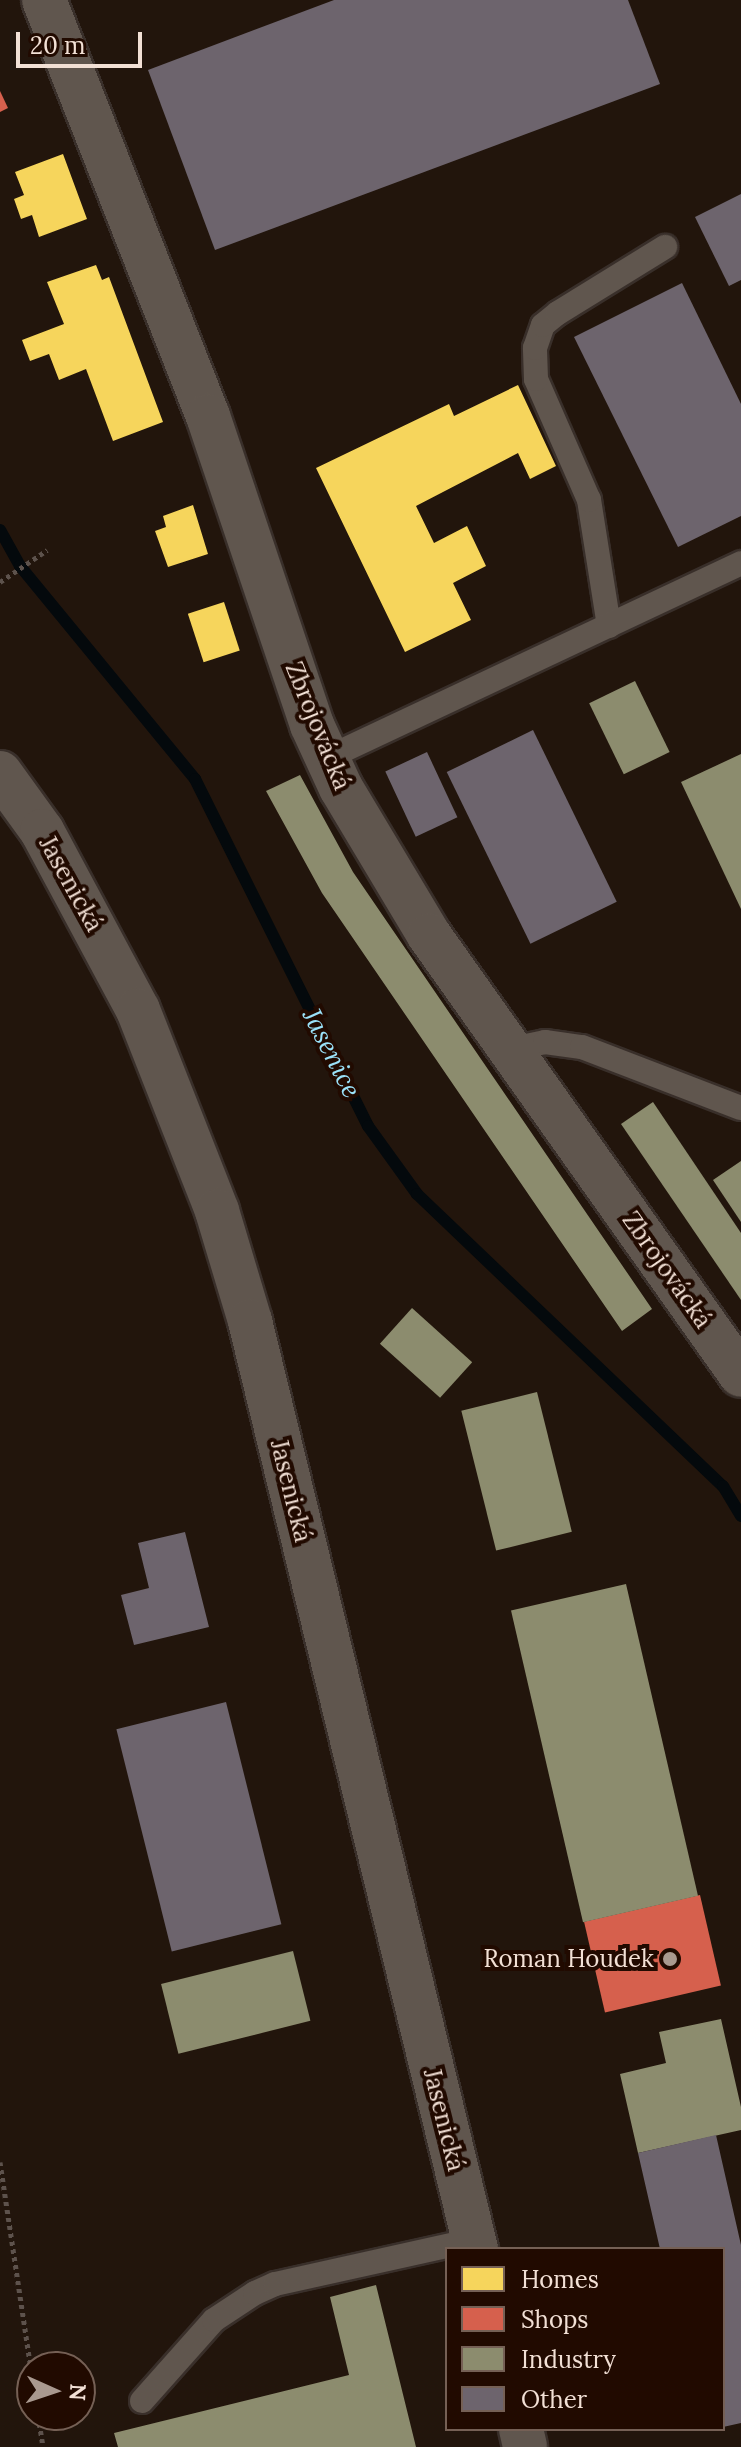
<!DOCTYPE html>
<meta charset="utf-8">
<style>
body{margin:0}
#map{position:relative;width:741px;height:2447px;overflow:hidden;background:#22150c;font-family:Lora,serif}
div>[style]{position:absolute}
.homes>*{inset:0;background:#f6d55c;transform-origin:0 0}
.shops>*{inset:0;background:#d6604d;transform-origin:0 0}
.industry>*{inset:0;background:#8c8c6e;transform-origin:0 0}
.stream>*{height:12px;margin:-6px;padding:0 6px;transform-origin:6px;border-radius:6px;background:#04090c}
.building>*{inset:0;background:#6d646d;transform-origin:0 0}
.path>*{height:5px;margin-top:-2.5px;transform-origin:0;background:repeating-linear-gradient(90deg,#5d524c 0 4px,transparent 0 8px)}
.roads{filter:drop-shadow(2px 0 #392f2a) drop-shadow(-2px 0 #392f2a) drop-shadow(0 2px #392f2a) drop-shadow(0 -2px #392f2a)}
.service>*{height:24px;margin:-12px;padding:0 12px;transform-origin:12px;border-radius:12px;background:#60564e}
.minor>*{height:44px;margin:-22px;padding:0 22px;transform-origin:22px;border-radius:22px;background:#60564e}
.tertiary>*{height:44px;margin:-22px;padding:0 22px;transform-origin:22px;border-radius:22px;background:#60564e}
.dots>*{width:22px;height:22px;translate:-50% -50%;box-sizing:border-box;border:4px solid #210a00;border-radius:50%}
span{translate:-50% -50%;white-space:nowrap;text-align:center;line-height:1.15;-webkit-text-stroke:8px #210a00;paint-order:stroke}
.street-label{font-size:24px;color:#f2e0d5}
.poi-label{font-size:24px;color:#f2e0d5}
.right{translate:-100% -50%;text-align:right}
.water-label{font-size:26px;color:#9be2f9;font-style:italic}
.legend{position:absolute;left:445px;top:2247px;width:280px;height:184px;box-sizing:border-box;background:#210a00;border:2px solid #756055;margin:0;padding:10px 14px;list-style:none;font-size:24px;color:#f2e0d5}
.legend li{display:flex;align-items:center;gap:16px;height:40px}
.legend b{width:40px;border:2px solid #756055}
.north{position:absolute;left:16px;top:2351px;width:80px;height:80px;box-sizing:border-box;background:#210a00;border:2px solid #756055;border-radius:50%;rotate:93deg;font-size:22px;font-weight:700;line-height:32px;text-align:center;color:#f2e0d5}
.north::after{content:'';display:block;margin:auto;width:28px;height:36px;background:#a9998f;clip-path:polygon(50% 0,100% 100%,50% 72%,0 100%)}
.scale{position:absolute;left:16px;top:32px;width:126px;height:36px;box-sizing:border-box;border:4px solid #f2e0d5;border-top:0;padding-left:10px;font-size:24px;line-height:28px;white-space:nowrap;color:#f2e0d5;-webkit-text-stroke:6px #210a00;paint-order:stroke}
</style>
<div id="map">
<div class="homes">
<i style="clip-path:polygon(63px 154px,87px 219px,39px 237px,32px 215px,21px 219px,14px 199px,24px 195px,15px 172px)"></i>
<i style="clip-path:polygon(96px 265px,102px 280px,109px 277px,163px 422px,113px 441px,86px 369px,59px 380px,49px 354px,30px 361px,22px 340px,64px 324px,47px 282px)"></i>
<i style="clip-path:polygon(518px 385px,556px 466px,530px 479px,518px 453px,416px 506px,434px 543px,467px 526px,486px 566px,453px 583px,471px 620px,405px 652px,316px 468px,449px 404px,454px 416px)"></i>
<i style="clip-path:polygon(193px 505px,208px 554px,168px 567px,155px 531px,166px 527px,163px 516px)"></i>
<i style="left:224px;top:602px;width:51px;height:38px;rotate:72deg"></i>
</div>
<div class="shops">
<i style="clip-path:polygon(0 91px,8px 108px,0 112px)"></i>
<i style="left:700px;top:1895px;width:93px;height:119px;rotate:77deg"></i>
</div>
<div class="industry">
<i style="left:635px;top:681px;width:79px;height:51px;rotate:64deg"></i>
<i style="clip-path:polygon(741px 754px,741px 909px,681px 782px)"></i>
<i style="clip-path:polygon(300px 775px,353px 872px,652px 1309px,622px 1331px,322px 893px,266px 791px)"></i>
<i style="clip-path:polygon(653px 1102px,741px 1233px,741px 1300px,621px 1124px)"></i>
<i style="clip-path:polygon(741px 1161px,741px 1222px,713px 1180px)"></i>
<i style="left:412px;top:1308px;width:81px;height:48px;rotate:42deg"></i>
<i style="left:537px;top:1392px;width:144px;height:78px;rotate:76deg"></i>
<i style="left:626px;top:1584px;width:320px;height:118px;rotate:77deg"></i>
<i style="left:293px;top:1951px;width:72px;height:136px;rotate:76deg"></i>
<i style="clip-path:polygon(721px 2019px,741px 2107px,741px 2130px,638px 2153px,620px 2074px,666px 2063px,659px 2032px)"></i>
<i style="clip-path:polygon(376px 2285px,416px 2447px,118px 2447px,114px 2433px,349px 2375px,330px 2297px)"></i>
</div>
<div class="stream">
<i style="left:0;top:530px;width:41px;rotate:60.9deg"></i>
<i style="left:20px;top:566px;width:276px;rotate:50.6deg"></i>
<i style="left:195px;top:779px;width:388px;rotate:63.5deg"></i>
<i style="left:368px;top:1126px;width:84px;rotate:54.2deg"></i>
<i style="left:417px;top:1194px;width:423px;rotate:43.7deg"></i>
<i style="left:723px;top:1486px;width:35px;rotate:59deg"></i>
</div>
<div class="building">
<i style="clip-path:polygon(334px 0,628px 0,660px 84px,215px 250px,148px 70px)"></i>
<i style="clip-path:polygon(741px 194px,741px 280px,729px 286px,695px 217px)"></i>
<i style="clip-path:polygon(682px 283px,741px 404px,741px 516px,678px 547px,574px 337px)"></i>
<i style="left:533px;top:730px;width:191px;height:96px;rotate:64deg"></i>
<i style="left:427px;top:752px;width:72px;height:46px;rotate:65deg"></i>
<i style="clip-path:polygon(185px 1532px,209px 1627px,134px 1645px,121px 1595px,149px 1588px,138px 1543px)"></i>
<i style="left:226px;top:1702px;width:229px;height:113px;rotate:76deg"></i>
<i style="clip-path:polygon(716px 2135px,741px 2245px,741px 2423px,723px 2427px,723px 2249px,660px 2249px,638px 2153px)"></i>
</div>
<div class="path">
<i style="left:0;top:582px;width:57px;rotate:-34.2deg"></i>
<i style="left:0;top:2162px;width:215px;rotate:81.5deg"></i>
<i style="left:38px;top:2415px;width:32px;rotate:81deg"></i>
</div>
<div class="roads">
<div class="service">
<i style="left:609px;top:626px;width:128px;rotate:-99deg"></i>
<i style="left:589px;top:500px;width:132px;rotate:-113.7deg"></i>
<i style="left:536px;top:379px;width:31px;rotate:-92deg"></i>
<i style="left:535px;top:348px;width:24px;rotate:-71deg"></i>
<i style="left:543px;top:325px;width:19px;rotate:-39deg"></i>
<i style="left:558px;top:313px;width:126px;rotate:-31.7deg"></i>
<i style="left:327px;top:758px;width:458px;rotate:-25.2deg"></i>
<i style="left:512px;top:1049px;width:34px;rotate:-12deg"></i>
<i style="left:545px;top:1042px;width:37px;rotate:8deg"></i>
<i style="left:582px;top:1047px;width:170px;rotate:21deg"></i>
<i style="left:142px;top:2401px;width:108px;rotate:-48.4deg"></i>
<i style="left:214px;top:2320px;width:49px;rotate:-33.4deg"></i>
<i style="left:255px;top:2293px;width:22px;rotate:-24deg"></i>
<i style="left:275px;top:2284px;width:204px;rotate:-12.5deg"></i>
</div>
<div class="minor">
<i style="left:44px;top:0;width:447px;rotate:68.5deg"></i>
<i style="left:208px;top:416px;width:326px;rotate:71.4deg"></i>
<i style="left:312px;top:725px;width:69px;rotate:65.3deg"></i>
<i style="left:341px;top:788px;width:171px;rotate:59.1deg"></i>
<i style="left:429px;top:935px;width:539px;rotate:54.66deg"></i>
</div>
<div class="tertiary">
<i style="left:0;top:773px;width:72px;rotate:54.1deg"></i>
<i style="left:42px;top:831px;width:203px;rotate:61.8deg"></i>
<i style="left:138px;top:1010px;width:216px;rotate:68.5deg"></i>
<i style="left:217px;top:1211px;width:115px;rotate:73.3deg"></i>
<i style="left:250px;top:1321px;width:955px;rotate:76.31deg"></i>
<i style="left:521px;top:2429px;width:18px;rotate:77deg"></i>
</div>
</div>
<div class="dots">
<i style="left:670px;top:1959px;background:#a9998f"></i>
</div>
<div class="street-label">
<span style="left:318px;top:726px;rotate:68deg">Zbrojovácká</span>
<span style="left:71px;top:884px;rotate:61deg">Jasenická</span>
<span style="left:667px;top:1270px;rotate:55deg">Zbrojovácká</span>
<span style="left:291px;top:1491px;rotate:76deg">Jasenická</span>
<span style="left:444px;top:2120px;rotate:76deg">Jasenická</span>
</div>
<div class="poi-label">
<span class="right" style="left:654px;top:1959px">Roman Houdek</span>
</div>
<div class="water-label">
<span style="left:332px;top:1053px;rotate:63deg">Jasenice</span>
</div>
<ul class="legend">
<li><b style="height:22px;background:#f6d55c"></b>Homes</li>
<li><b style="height:22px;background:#d6604d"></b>Shops</li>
<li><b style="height:22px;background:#8c8c6e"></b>Industry</li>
<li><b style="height:22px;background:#6d646d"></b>Other</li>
</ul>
<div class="north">N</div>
<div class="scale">20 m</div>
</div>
